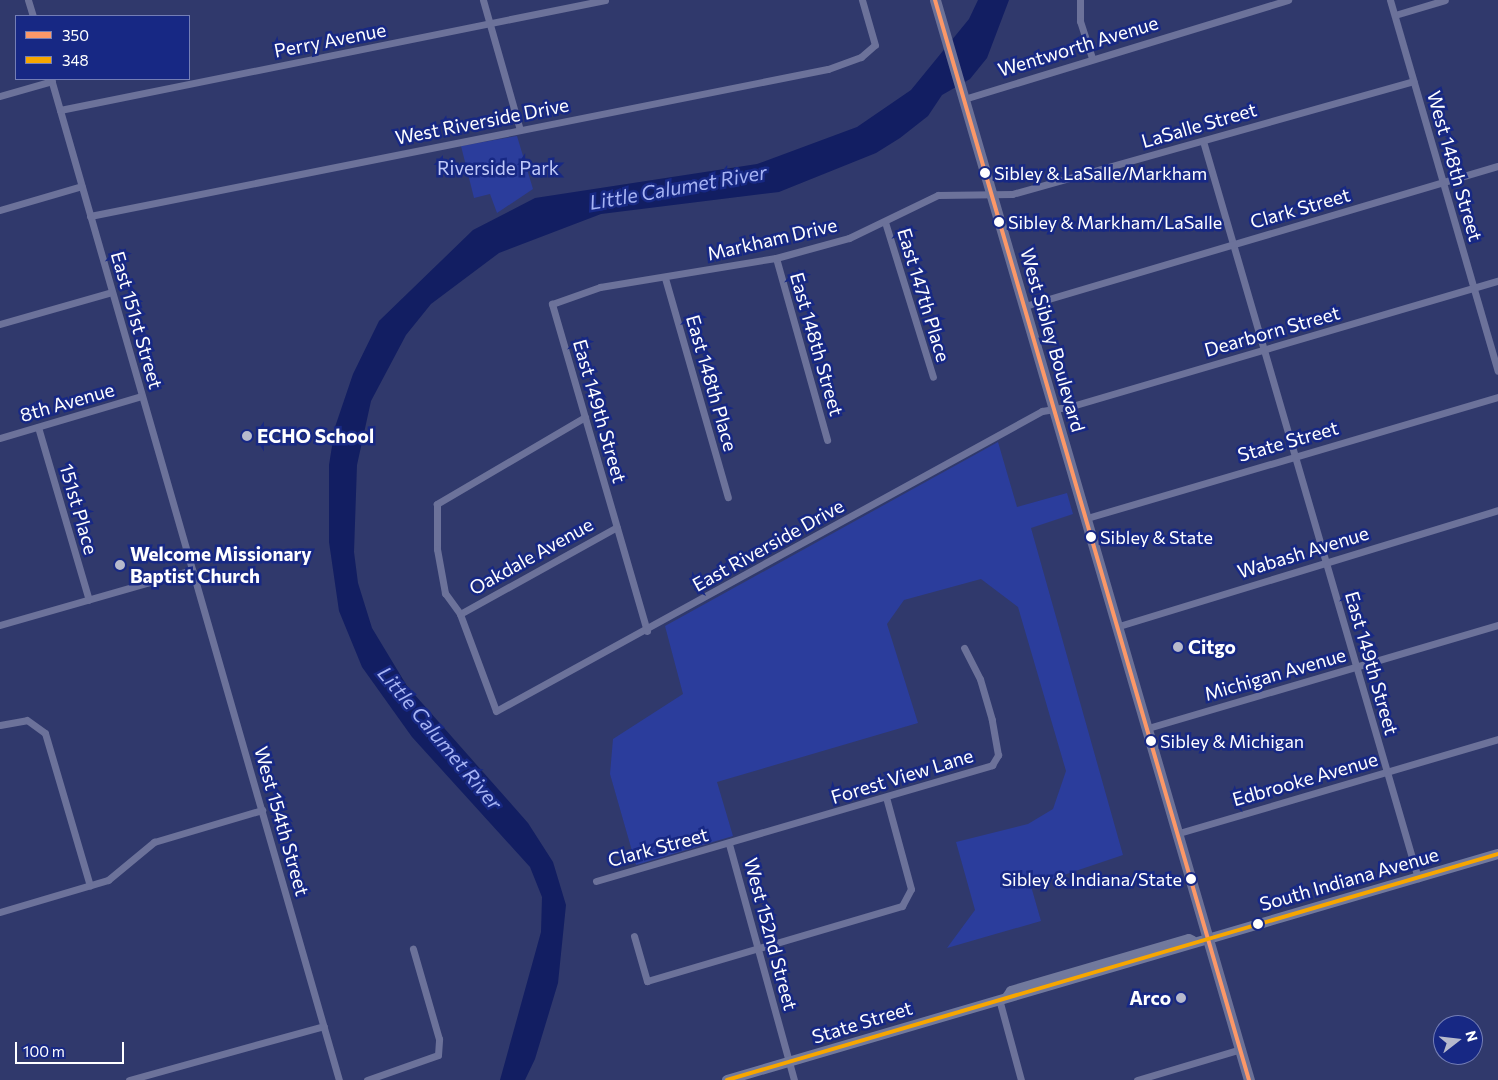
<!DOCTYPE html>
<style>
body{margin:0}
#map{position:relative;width:1498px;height:1080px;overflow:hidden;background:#30396c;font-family:Commissioner,sans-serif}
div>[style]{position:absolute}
.green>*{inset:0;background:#2b3d9c}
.water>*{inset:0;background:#121e62}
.minor>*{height:7px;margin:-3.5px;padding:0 3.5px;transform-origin:3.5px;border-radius:3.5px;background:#6c729a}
.secondary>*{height:10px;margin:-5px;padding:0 5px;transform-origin:5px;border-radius:5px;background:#71799d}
.primary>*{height:11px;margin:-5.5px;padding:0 5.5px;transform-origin:5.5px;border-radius:5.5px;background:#6b7197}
.bus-1>*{height:4px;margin:-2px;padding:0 2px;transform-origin:2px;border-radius:2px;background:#fc9868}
.bus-2>*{height:4px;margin:-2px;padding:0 2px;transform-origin:2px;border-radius:2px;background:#f7a600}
.dots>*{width:14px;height:14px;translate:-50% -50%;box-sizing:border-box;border:2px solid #172884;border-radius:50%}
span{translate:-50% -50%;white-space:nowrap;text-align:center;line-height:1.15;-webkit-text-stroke:5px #172884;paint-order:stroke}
.bus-label{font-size:18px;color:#fff}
.left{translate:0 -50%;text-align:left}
.right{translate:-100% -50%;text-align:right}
.street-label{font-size:19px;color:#fff}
.park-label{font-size:19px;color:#c1caf9}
.poi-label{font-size:19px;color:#fff;font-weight:700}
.water-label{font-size:20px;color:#a7b4f4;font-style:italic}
.legend{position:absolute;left:15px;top:15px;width:175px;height:65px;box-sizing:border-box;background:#172884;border:1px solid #747eb5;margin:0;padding:6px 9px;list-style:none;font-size:15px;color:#fff}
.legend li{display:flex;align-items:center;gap:10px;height:25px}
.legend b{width:25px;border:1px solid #747eb5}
.north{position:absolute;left:1433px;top:1015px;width:50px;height:50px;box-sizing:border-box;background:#172884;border:1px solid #747eb5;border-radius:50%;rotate:74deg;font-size:14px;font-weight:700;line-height:20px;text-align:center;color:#fff}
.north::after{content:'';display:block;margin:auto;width:18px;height:22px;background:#b7bacc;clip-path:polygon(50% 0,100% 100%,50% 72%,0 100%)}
.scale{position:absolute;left:15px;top:1042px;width:109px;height:22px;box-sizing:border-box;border:2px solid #fff;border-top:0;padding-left:6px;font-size:15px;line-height:18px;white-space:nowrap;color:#fff;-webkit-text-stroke:4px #172884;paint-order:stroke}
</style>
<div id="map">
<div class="green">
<i style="clip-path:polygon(517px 136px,533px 189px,497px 213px,490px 194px,474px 198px,461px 146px)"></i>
<i style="clip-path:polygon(998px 442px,1017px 507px,1067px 493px,1073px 514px,1031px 528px,1123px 855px,1031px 886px,1041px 921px,947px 948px,975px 910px,956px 842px,1028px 824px,1053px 809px,1066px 771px,1018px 607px,981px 579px,904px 600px,887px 624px,918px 723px,717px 782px,733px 836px,636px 865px,610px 774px,613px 739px,683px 694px,665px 626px)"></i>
</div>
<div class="water">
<i style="clip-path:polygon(978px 0,1009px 0,987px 58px,970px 79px,942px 95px,928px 116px,900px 138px,876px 153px,779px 192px,601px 214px,499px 253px,431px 304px,406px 335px,371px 401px,357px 465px,354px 552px,358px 583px,372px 628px,407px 686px,528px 823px,553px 862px,566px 905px,558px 983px,535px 1059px,525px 1080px,500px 1080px,541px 932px,542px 897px,530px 867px,412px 737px,362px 667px,339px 611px,329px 542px,329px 465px,335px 427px,353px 374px,379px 321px,473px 230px,535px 198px,757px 164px,857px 127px,911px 90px,969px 19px)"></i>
</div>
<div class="minor">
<i style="left:28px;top:0;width:17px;rotate:73deg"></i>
<i style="left:483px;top:0;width:135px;rotate:74.1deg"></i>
<i style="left:1080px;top:0;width:21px;rotate:90deg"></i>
<i style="left:1080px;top:21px;width:39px;rotate:72deg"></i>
<i style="left:1390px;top:0;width:386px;rotate:73.8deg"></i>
<i style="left:1395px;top:15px;width:52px;rotate:-16.7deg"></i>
<i style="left:51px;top:79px;width:1042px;rotate:73.95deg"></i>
<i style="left:0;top:96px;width:54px;rotate:-16.1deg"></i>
<i style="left:964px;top:99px;width:339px;rotate:-17deg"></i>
<i style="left:60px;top:110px;width:556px;rotate:-11.41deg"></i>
<i style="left:1203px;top:141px;width:768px;rotate:73.74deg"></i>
<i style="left:0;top:210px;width:85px;rotate:-16.3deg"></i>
<i style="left:90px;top:216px;width:752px;rotate:-11.27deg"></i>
<i style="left:828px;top:69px;width:35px;rotate:-20deg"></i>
<i style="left:861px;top:57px;width:18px;rotate:-41deg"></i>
<i style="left:875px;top:45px;width:47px;rotate:-106.1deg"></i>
<i style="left:885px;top:222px;width:162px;rotate:72.8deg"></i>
<i style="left:776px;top:258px;width:189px;rotate:74.3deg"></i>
<i style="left:665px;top:278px;width:228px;rotate:74deg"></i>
<i style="left:1025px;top:306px;width:493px;rotate:-16.5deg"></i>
<i style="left:0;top:324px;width:116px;rotate:-15.9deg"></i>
<i style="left:585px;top:417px;width:172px;rotate:149.6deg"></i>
<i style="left:437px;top:504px;width:45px;rotate:90deg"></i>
<i style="left:437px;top:549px;width:45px;rotate:79.7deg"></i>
<i style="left:445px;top:593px;width:26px;rotate:54deg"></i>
<i style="left:460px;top:614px;width:103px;rotate:69.6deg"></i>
<i style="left:496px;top:711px;width:623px;rotate:-28.79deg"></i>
<i style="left:1042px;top:411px;width:30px;rotate:-9deg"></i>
<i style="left:1072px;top:406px;width:444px;rotate:-16.4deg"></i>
<i style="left:38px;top:427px;width:180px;rotate:73.6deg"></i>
<i style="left:0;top:438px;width:148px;rotate:-16.5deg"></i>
<i style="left:1087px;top:518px;width:428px;rotate:-16.4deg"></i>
<i style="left:460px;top:614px;width:179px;rotate:-29deg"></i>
<i style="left:0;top:625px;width:200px;rotate:-16deg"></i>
<i style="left:1119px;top:626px;width:396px;rotate:-17deg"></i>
<i style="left:647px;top:631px;width:341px;rotate:-106.2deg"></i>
<i style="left:552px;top:304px;width:51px;rotate:-19.5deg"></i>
<i style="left:600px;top:287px;width:178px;rotate:-9.4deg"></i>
<i style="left:776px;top:258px;width:76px;rotate:-15.3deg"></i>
<i style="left:849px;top:238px;width:99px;rotate:-25.8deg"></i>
<i style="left:938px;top:195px;width:74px;rotate:-0.8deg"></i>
<i style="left:1012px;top:194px;width:417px;rotate:-15.7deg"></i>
<i style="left:0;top:725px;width:27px;rotate:-10deg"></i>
<i style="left:27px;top:720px;width:22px;rotate:36deg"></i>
<i style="left:45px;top:733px;width:159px;rotate:73.6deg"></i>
<i style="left:1148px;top:728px;width:365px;rotate:-16.4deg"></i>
<i style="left:1179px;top:833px;width:333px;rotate:-16.4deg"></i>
<i style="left:729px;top:844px;width:245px;rotate:74.6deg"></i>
<i style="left:596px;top:881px;width:413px;rotate:-16.3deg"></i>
<i style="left:992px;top:765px;width:12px;rotate:-59deg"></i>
<i style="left:998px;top:755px;width:36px;rotate:-100deg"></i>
<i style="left:992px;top:720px;width:43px;rotate:-106.3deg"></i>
<i style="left:980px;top:679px;width:35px;rotate:-117deg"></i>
<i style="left:0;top:912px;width:113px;rotate:-16.5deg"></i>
<i style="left:108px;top:880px;width:60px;rotate:-39.6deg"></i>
<i style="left:154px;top:842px;width:113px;rotate:-16.5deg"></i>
<i style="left:634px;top:936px;width:47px;rotate:73.9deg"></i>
<i style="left:647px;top:981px;width:266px;rotate:-16.4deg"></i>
<i style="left:902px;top:906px;width:19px;rotate:-62deg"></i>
<i style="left:911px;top:889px;width:95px;rotate:-105.2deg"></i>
<i style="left:999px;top:999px;width:84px;rotate:74.8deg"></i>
<i style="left:129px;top:1080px;width:202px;rotate:-15.5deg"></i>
<i style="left:367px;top:1080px;width:75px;rotate:-19.4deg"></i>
<i style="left:438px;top:1055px;width:16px;rotate:-86deg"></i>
<i style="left:439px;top:1039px;width:94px;rotate:-106.1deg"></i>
<i style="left:1137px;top:1080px;width:109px;rotate:-16.6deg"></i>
</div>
<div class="secondary">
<i style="left:1007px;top:997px;width:7px;rotate:-56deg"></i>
<i style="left:1011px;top:991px;width:185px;rotate:-16.3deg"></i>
<i style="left:1189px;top:939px;width:4px;rotate:27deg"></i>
<i style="left:727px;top:1080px;width:803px;rotate:-16.34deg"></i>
</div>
<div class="primary">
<i style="left:935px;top:0;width:1125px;rotate:73.79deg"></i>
</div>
<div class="bus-1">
<i style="left:935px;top:0;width:1125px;rotate:73.79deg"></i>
</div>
<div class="bus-2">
<i style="left:727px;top:1080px;width:803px;rotate:-16.34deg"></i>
</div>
<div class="dots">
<i style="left:985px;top:173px;background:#fff"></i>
<i style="left:999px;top:222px;background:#fff"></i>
<i style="left:247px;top:436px;background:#b7bacc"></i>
<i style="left:1091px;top:537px;background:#fff"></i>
<i style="left:120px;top:565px;background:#b7bacc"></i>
<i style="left:1178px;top:647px;background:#b7bacc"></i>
<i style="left:1151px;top:741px;background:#fff"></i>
<i style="left:1191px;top:879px;background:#fff"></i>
<i style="left:1258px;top:924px;background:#fff"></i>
<i style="left:1181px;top:998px;background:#b7bacc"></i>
</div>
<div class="bus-label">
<span class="left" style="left:994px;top:173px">Sibley &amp; LaSalle/Markham</span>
<span class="left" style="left:1008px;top:222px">Sibley &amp; Markham/LaSalle</span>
<span class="left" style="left:1100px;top:537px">Sibley &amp; State</span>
<span class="left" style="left:1160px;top:741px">Sibley &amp; Michigan</span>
<span class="right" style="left:1182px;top:879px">Sibley &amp; Indiana/State</span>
</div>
<div class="street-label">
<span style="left:330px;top:40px;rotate:-11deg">Perry Avenue</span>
<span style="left:1078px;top:46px;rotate:-17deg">Wentworth Avenue</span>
<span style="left:482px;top:121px;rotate:-11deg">West Riverside Drive</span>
<span style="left:1199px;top:125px;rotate:-16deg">LaSalle Street</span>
<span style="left:1455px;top:166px;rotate:74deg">West 148th Street</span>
<span style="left:1300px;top:208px;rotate:-16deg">Clark Street</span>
<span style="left:772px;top:239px;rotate:-13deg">Markham Drive</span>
<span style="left:924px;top:295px;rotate:73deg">East 147th Place</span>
<span style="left:137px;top:320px;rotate:74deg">East 151st Street</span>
<span style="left:1272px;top:331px;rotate:-16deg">Dearborn Street</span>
<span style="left:1053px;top:340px;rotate:74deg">West Sibley Boulevard</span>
<span style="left:817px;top:344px;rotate:74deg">East 148th Street</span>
<span style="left:712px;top:383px;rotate:74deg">East 148th Place</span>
<span style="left:67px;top:402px;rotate:-16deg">8th Avenue</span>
<span style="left:600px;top:411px;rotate:74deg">East 149th Street</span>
<span style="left:1288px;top:441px;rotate:-16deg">State Street</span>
<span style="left:79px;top:509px;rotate:74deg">151st Place</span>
<span style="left:768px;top:545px;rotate:-29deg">East Riverside Drive</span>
<span style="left:1303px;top:552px;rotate:-17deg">Wabash Avenue</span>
<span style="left:531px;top:556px;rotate:-29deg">Oakdale Avenue</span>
<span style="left:1372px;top:663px;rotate:74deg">East 149th Street</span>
<span style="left:1275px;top:674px;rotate:-16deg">Michigan Avenue</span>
<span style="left:902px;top:776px;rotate:-17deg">Forest View Lane</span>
<span style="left:1305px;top:779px;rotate:-16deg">Edbrooke Avenue</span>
<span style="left:282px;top:821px;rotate:74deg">West 154th Street</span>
<span style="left:658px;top:847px;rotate:-15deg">Clark Street</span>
<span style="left:1349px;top:879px;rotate:-16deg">South Indiana Avenue</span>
<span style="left:771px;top:934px;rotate:75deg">West 152nd Street</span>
<span style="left:862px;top:1022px;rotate:-17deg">State Street</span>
</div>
<div class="park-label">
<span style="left:498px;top:168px">Riverside Park</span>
</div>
<div class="poi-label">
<span class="left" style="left:257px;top:436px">ECHO School</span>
<span class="left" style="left:130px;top:565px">Welcome Missionary<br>Baptist Church</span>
<span class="left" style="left:1188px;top:647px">Citgo</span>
<span class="right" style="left:1171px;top:998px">Arco</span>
</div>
<div class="water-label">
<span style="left:678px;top:187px;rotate:-10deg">Little Calumet River</span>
<span style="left:440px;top:738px;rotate:50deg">Little Calumet River</span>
</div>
<ul class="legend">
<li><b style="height:6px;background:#fc9868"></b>350</li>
<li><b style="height:6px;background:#f7a600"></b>348</li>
</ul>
<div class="north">N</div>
<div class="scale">100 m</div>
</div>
